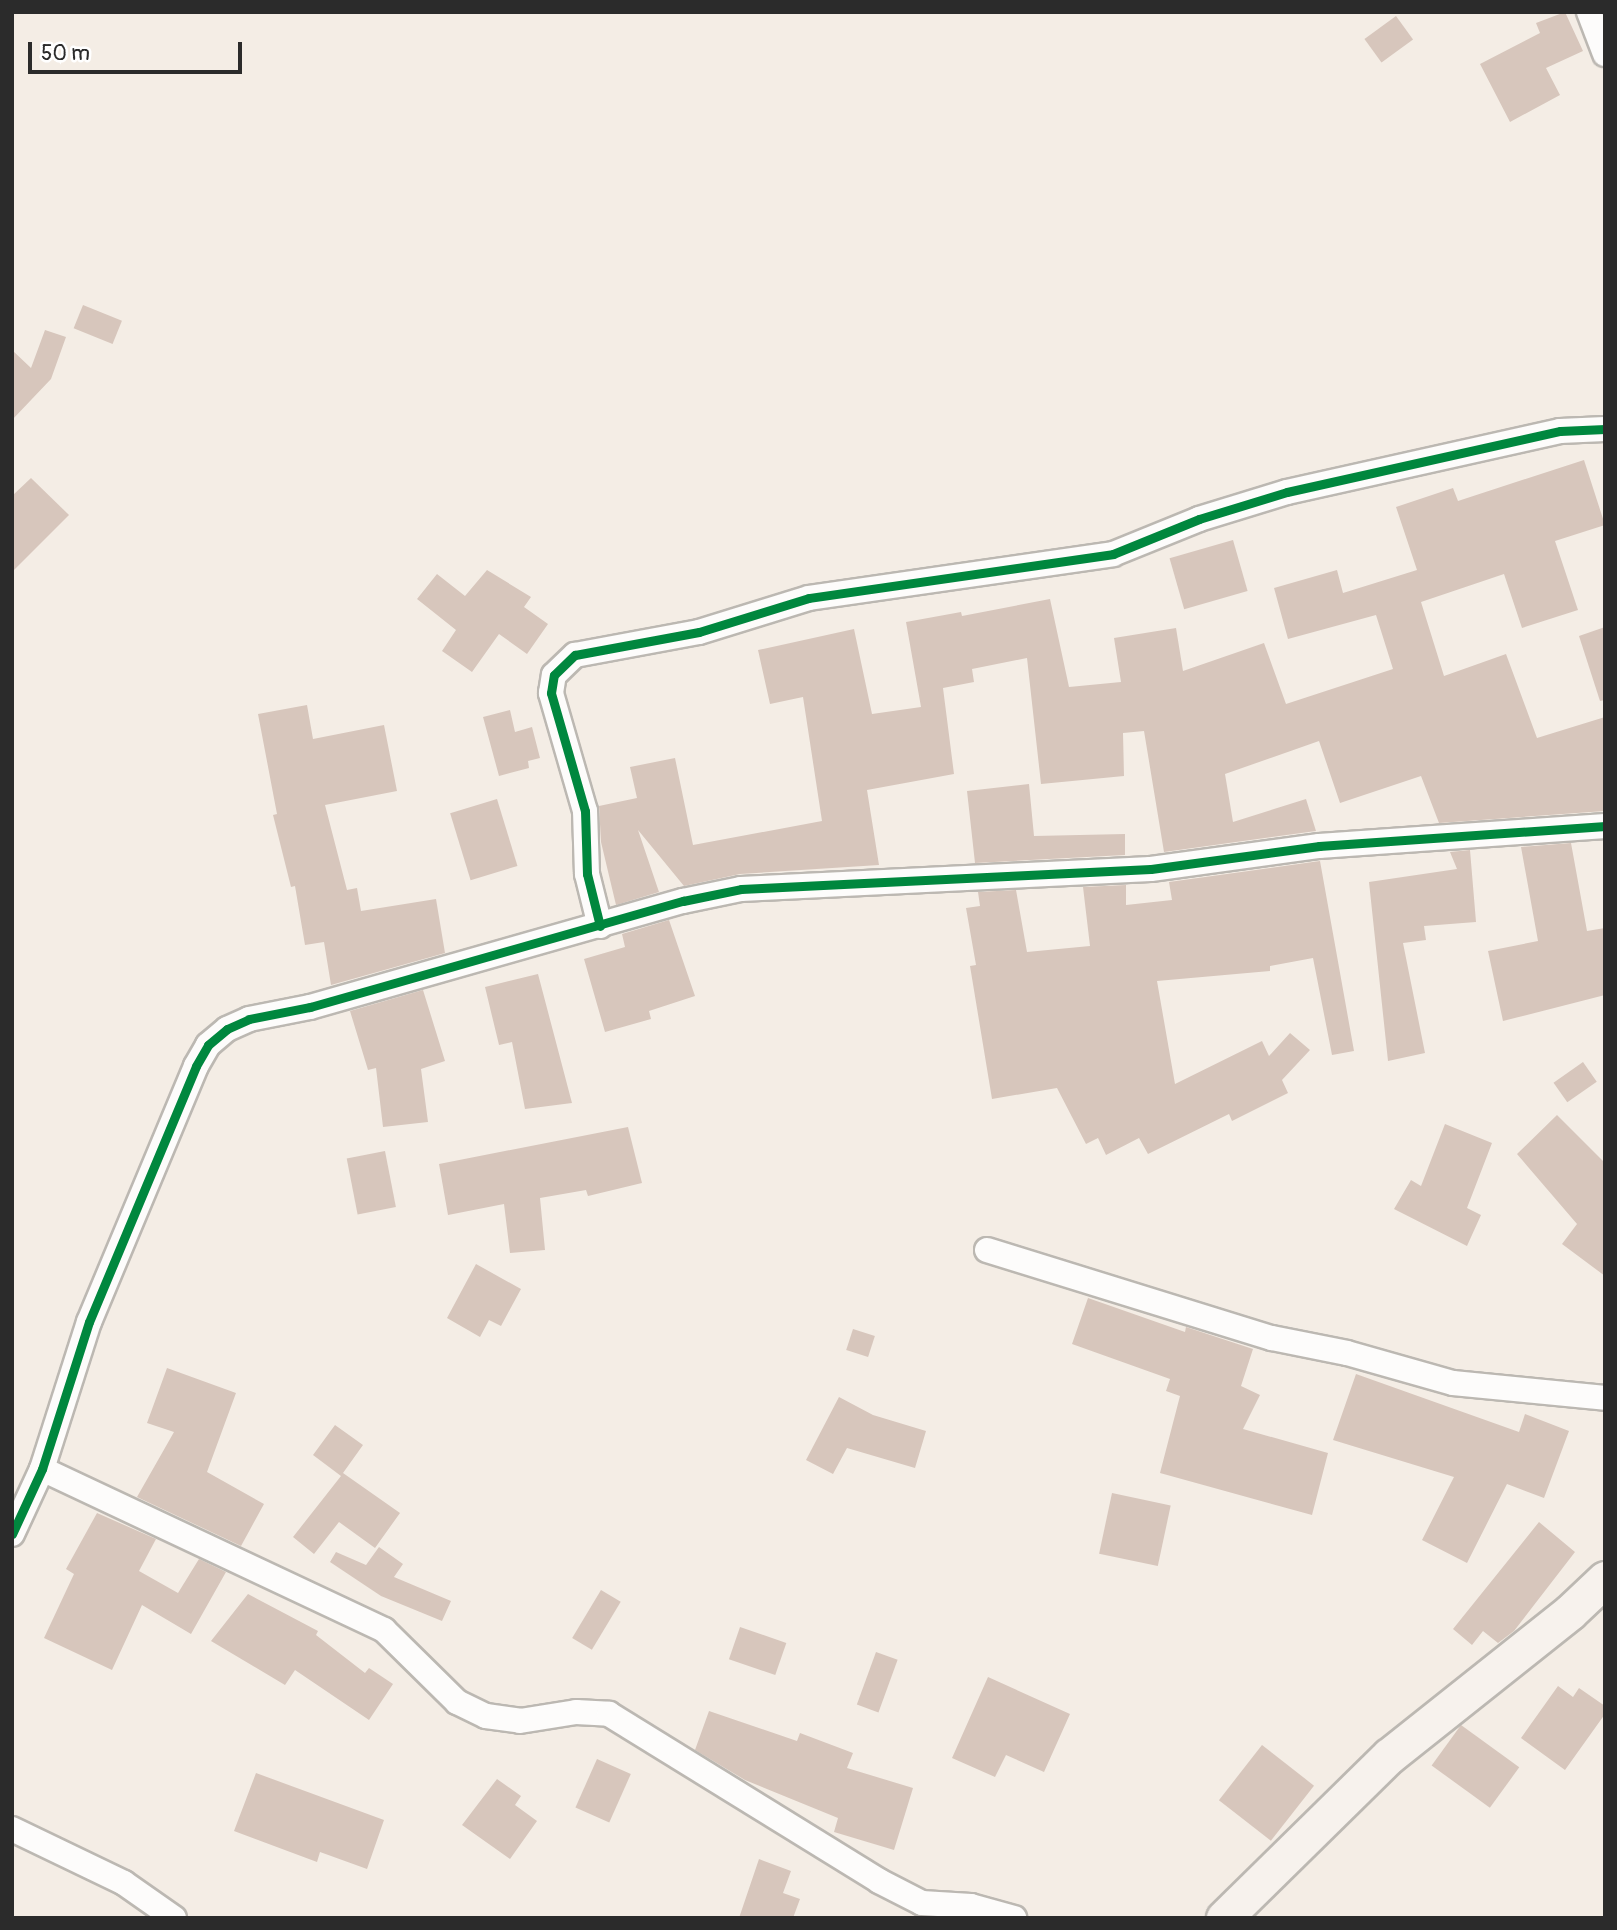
<!DOCTYPE html>
<style>
body{margin:0}
#map{position:relative;width:1617px;height:1930px;overflow:hidden;background:#f4ede5;font-family:Pangolin,sans-serif}
div>[style]{position:absolute}
.building>*{inset:0;background:#d7c6bc;transform-origin:0 0}
.roads{filter:drop-shadow(2px 0 #bcb8b2) drop-shadow(-2px 0 #bcb8b2) drop-shadow(0 2px #bcb8b2) drop-shadow(0 -2px #bcb8b2)}
.street>*{height:24px;margin:-12px;padding:0 12px;transform-origin:12px;border-radius:12px;background:#fdfcfb}
.secondary>*{height:35px;margin:-17.5px;padding:0 17.5px;transform-origin:17.5px;border-radius:17.5px;background:#f7f2ed}
.cycleway>*{height:9px;margin:-4.5px;padding:0 4.5px;transform-origin:4.5px;border-radius:4.5px;background:#00873e}
span{translate:-50% -50%;white-space:nowrap;text-align:center;line-height:1.15;-webkit-text-stroke:6px #fff;paint-order:stroke}
.frame{position:absolute;inset:0;border:14px solid #2b2b2b;pointer-events:none}
.scale{position:absolute;left:28px;top:42px;width:214px;height:32px;box-sizing:border-box;border:4px solid #2b2b2b;border-top:0;padding-left:9px;font-size:21px;line-height:24px;white-space:nowrap;color:#2b2b2b;-webkit-text-stroke:5px #fff;paint-order:stroke}
</style>
<div id="map">
<div class="building">
<i style="clip-path:polygon(1565px 12px,1583px 51px,1546px 68px,1560px 95px,1510px 122px,1480px 64px,1540px 33px,1536px 23px)"></i>
<i style="left:1396px;top:16px;width:29px;height:39px;rotate:54deg"></i>
<i style="left:83px;top:305px;width:42px;height:25px;rotate:22deg"></i>
<i style="clip-path:polygon(45px 330px,66px 337px,51px 379px,12px 420px,12px 350px,31px 368px)"></i>
<i style="clip-path:polygon(1584px 460px,1605px 525px,1555px 541px,1578px 610px,1522px 628px,1504px 574px,1421px 602px,1444px 676px,1506px 654px,1537px 738px,1605px 717px,1605px 811px,1439px 823px,1421px 776px,1340px 803px,1319px 741px,1225px 774px,1233px 822px,1306px 799px,1316px 831px,1164px 852px,1144px 731px,1123px 733px,1124px 776px,1041px 784px,1027px 658px,972px 669px,974px 682px,943px 688px,954px 774px,867px 790px,879px 865px,740px 874px,684px 886px,638px 830px,659px 892px,616px 905px,601px 842px,599px 806px,637px 798px,630px 767px,675px 758px,693px 845px,822px 821px,803px 697px,770px 704px,758px 650px,854px 629px,872px 714px,921px 707px,906px 622px,961px 612px,962px 616px,1050px 599px,1069px 687px,1121px 682px,1114px 638px,1176px 628px,1183px 671px,1264px 643px,1286px 704px,1393px 669px,1376px 615px,1288px 639px,1274px 588px,1337px 570px,1343px 593px,1417px 570px,1396px 507px,1453px 488px,1458px 501px)"></i>
<i style="clip-path:polygon(31px 478px,69px 515px,12px 572px,12px 496px)"></i>
<i style="left:1233px;top:540px;width:53px;height:66px;rotate:74deg"></i>
<i style="clip-path:polygon(487px 570px,531px 597px,524px 607px,548px 624px,527px 654px,499px 634px,472px 672px,442px 651px,456px 630px,417px 599px,437px 574px,465px 596px)"></i>
<i style="clip-path:polygon(1605px 627px,1605px 700px,1600px 701px,1579px 636px)"></i>
<i style="clip-path:polygon(307px 705px,313px 739px,384px 725px,397px 791px,325px 805px,347px 890px,357px 888px,361px 911px,436px 899px,445px 953px,331px 985px,324px 942px,305px 945px,295px 886px,291px 887px,273px 815px,277px 814px,258px 714px)"></i>
<i style="clip-path:polygon(510px 710px,515px 732px,532px 727px,540px 758px,528px 761px,529px 768px,499px 776px,483px 717px)"></i>
<i style="clip-path:polygon(1029px 784px,1034px 836px,1125px 834px,1125px 855px,975px 863px,967px 791px)"></i>
<i style="left:497px;top:799px;width:70px;height:49px;rotate:73deg"></i>
<i style="clip-path:polygon(1571px 843px,1587px 931px,1605px 928px,1605px 995px,1503px 1021px,1488px 951px,1538px 941px,1521px 847px)"></i>
<i style="clip-path:polygon(1470px 850px,1476px 922px,1424px 926px,1426px 940px,1403px 943px,1425px 1053px,1388px 1061px,1369px 882px,1457px 869px,1450px 852px)"></i>
<i style="clip-path:polygon(1320px 861px,1354px 1051px,1332px 1055px,1313px 958px,1270px 966px,1270px 971px,1157px 981px,1175px 1084px,1262px 1041px,1269px 1056px,1290px 1033px,1310px 1050px,1282px 1080px,1288px 1093px,1232px 1121px,1229px 1114px,1148px 1154px,1139px 1138px,1106px 1155px,1098px 1138px,1086px 1144px,1057px 1088px,992px 1099px,970px 966px,976px 965px,966px 908px,980px 906px,978px 892px,1016px 890px,1027px 952px,1090px 946px,1083px 887px,1126px 885px,1126px 905px,1172px 900px,1169px 882px)"></i>
<i style="clip-path:polygon(669px 920px,695px 996px,649px 1011px,651px 1019px,605px 1032px,584px 959px,625px 947px,622px 934px)"></i>
<i style="clip-path:polygon(538px 974px,572px 1103px,525px 1109px,512px 1042px,499px 1045px,485px 987px)"></i>
<i style="clip-path:polygon(423px 990px,445px 1061px,421px 1069px,428px 1122px,383px 1127px,376px 1068px,368px 1070px,350px 1011px)"></i>
<i style="left:1583px;top:1062px;width:24px;height:36px;rotate:55deg"></i>
<i style="clip-path:polygon(1557px 1115px,1605px 1163px,1605px 1276px,1562px 1244px,1577px 1224px,1517px 1154px)"></i>
<i style="clip-path:polygon(1445px 1124px,1492px 1143px,1467px 1208px,1481px 1215px,1467px 1246px,1394px 1209px,1411px 1180px,1421px 1186px)"></i>
<i style="clip-path:polygon(628px 1127px,642px 1183px,588px 1196px,586px 1190px,540px 1198px,545px 1250px,510px 1253px,504px 1204px,448px 1215px,439px 1164px)"></i>
<i style="left:385px;top:1151px;width:57px;height:39px;rotate:79deg"></i>
<i style="clip-path:polygon(476px 1264px,521px 1289px,501px 1326px,489px 1320px,480px 1337px,447px 1318px)"></i>
<i style="clip-path:polygon(1088px 1298px,1185px 1332px,1186px 1327px,1253px 1349px,1241px 1386px,1260px 1395px,1243px 1429px,1328px 1453px,1312px 1515px,1160px 1473px,1180px 1396px,1166px 1391px,1170px 1379px,1072px 1344px)"></i>
<i style="left:853px;top:1329px;width:23px;height:22px;rotate:18deg"></i>
<i style="clip-path:polygon(167px 1368px,236px 1393px,207px 1472px,264px 1504px,241px 1546px,137px 1497px,174px 1432px,147px 1423px)"></i>
<i style="clip-path:polygon(1356px 1374px,1519px 1432px,1525px 1414px,1569px 1431px,1544px 1498px,1507px 1484px,1467px 1563px,1422px 1540px,1454px 1477px,1333px 1440px)"></i>
<i style="clip-path:polygon(839px 1397px,873px 1415px,926px 1431px,915px 1468px,847px 1448px,833px 1474px,806px 1460px)"></i>
<i style="clip-path:polygon(335px 1425px,363px 1445px,343px 1473px,400px 1513px,375px 1548px,339px 1522px,314px 1554px,293px 1537px,341px 1476px,313px 1455px)"></i>
<i style="left:1112px;top:1493px;width:60px;height:62px;rotate:12deg"></i>
<i style="clip-path:polygon(97px 1513px,156px 1539px,139px 1571px,178px 1593px,199px 1559px,226px 1572px,191px 1634px,142px 1605px,112px 1670px,44px 1638px,74px 1574px,66px 1569px)"></i>
<i style="clip-path:polygon(1539px 1522px,1575px 1552px,1514px 1631px,1498px 1643px,1483px 1631px,1472px 1645px,1453px 1629px)"></i>
<i style="clip-path:polygon(379px 1547px,403px 1564px,394px 1577px,451px 1601px,442px 1621px,381px 1596px,330px 1562px,336px 1552px,366px 1565px)"></i>
<i style="left:601px;top:1590px;width:23px;height:56px;rotate:31deg"></i>
<i style="clip-path:polygon(248px 1594px,318px 1631px,316px 1635px,365px 1673px,369px 1668px,393px 1684px,369px 1720px,295px 1670px,285px 1685px,211px 1641px)"></i>
<i style="left:740px;top:1627px;width:49px;height:34px;rotate:19deg"></i>
<i style="left:876px;top:1652px;width:23px;height:56px;rotate:20deg"></i>
<i style="clip-path:polygon(988px 1677px,1070px 1714px,1044px 1772px,1006px 1755px,995px 1777px,952px 1758px)"></i>
<i style="clip-path:polygon(1558px 1686px,1573px 1697px,1579px 1688px,1605px 1706px,1605px 1714px,1565px 1770px,1521px 1738px)"></i>
<i style="clip-path:polygon(709px 1711px,797px 1741px,800px 1733px,853px 1753px,847px 1768px,913px 1788px,894px 1850px,834px 1832px,838px 1818px,745px 1780px,695px 1750px)"></i>
<i style="left:1461px;top:1725px;width:72px;height:50px;rotate:36deg"></i>
<i style="left:1262px;top:1745px;width:66px;height:70px;rotate:38deg"></i>
<i style="left:597px;top:1759px;width:37px;height:53px;rotate:24deg"></i>
<i style="clip-path:polygon(256px 1773px,384px 1820px,367px 1869px,320px 1852px,317px 1862px,234px 1831px)"></i>
<i style="clip-path:polygon(497px 1779px,521px 1796px,515px 1805px,537px 1821px,510px 1859px,462px 1825px)"></i>
<i style="clip-path:polygon(759px 1859px,791px 1871px,783px 1893px,800px 1899px,793px 1918px,739px 1918px)"></i>
</div>
<div class="roads">
<div class="street">
<i style="left:1589px;top:12px;width:45px;rotate:69.1deg"></i>
<i style="left:600px;top:926px;width:54px;rotate:-104deg"></i>
<i style="left:587px;top:874px;width:63px;rotate:-91.8deg"></i>
<i style="left:585px;top:811px;width:123px;rotate:-106.1deg"></i>
<i style="left:551px;top:693px;width:18px;rotate:-81deg"></i>
<i style="left:554px;top:675px;width:29px;rotate:-44deg"></i>
<i style="left:575px;top:655px;width:126px;rotate:-10.5deg"></i>
<i style="left:699px;top:632px;width:115px;rotate:-17.2deg"></i>
<i style="left:809px;top:598px;width:307px;rotate:-8.2deg"></i>
<i style="left:1113px;top:554px;width:93px;rotate:-22.1deg"></i>
<i style="left:1199px;top:519px;width:92px;rotate:-17.1deg"></i>
<i style="left:1287px;top:492px;width:280px;rotate:-12.6deg"></i>
<i style="left:1560px;top:431px;width:45px;rotate:-2.5deg"></i>
<i style="left:987px;top:1250px;width:298px;rotate:17.2deg"></i>
<i style="left:1272px;top:1338px;width:76px;rotate:11.3deg"></i>
<i style="left:1347px;top:1353px;width:110px;rotate:15.8deg"></i>
<i style="left:1453px;top:1383px;width:153px;rotate:5.6deg"></i>
<i style="left:42px;top:1469px;width:378px;rotate:25.2deg"></i>
<i style="left:384px;top:1630px;width:103px;rotate:44.6deg"></i>
<i style="left:457px;top:1702px;width:32px;rotate:26deg"></i>
<i style="left:486px;top:1716px;width:34px;rotate:8deg"></i>
<i style="left:520px;top:1721px;width:57px;rotate:-9.1deg"></i>
<i style="left:576px;top:1712px;width:33px;rotate:3deg"></i>
<i style="left:609px;top:1714px;width:317px;rotate:31.7deg"></i>
<i style="left:879px;top:1881px;width:48px;rotate:27.1deg"></i>
<i style="left:922px;top:1903px;width:49px;rotate:3.5deg"></i>
<i style="left:971px;top:1906px;width:45px;rotate:15.6deg"></i>
<i style="left:12px;top:1534px;width:72px;rotate:-65.2deg"></i>
<i style="left:42px;top:1469px;width:154px;rotate:-72.3deg"></i>
<i style="left:89px;top:1322px;width:277px;rotate:-67.3deg"></i>
<i style="left:196px;top:1066px;width:24px;rotate:-60deg"></i>
<i style="left:208px;top:1045px;width:25px;rotate:-40deg"></i>
<i style="left:227px;top:1029px;width:24px;rotate:-24deg"></i>
<i style="left:249px;top:1019px;width:62px;rotate:-11.1deg"></i>
<i style="left:310px;top:1007px;width:388px;rotate:-15.9deg"></i>
<i style="left:683px;top:901px;width:59px;rotate:-11.7deg"></i>
<i style="left:741px;top:889px;width:410px;rotate:-2.8deg"></i>
<i style="left:1151px;top:869px;width:170px;rotate:-7.8deg"></i>
<i style="left:1319px;top:846px;width:287px;rotate:-4deg"></i>
<i style="left:12px;top:1829px;width:124px;rotate:25.7deg"></i>
<i style="left:124px;top:1883px;width:61px;rotate:35deg"></i>
</div>
<div class="secondary">
<i style="left:1224px;top:1918px;width:231px;rotate:-44.5deg"></i>
<i style="left:1389px;top:1756px;width:231px;rotate:-38.5deg"></i>
<i style="left:1570px;top:1612px;width:48px;rotate:-43.3deg"></i>
</div>
</div>
<div class="cycleway">
<i style="left:600px;top:926px;width:54px;rotate:-104deg"></i>
<i style="left:587px;top:874px;width:63px;rotate:-91.8deg"></i>
<i style="left:585px;top:811px;width:123px;rotate:-106.1deg"></i>
<i style="left:551px;top:693px;width:18px;rotate:-81deg"></i>
<i style="left:554px;top:675px;width:29px;rotate:-44deg"></i>
<i style="left:575px;top:655px;width:126px;rotate:-10.5deg"></i>
<i style="left:699px;top:632px;width:115px;rotate:-17.2deg"></i>
<i style="left:809px;top:598px;width:307px;rotate:-8.2deg"></i>
<i style="left:1113px;top:554px;width:93px;rotate:-22.1deg"></i>
<i style="left:1199px;top:519px;width:92px;rotate:-17.1deg"></i>
<i style="left:1287px;top:492px;width:280px;rotate:-12.6deg"></i>
<i style="left:1560px;top:431px;width:45px;rotate:-2.5deg"></i>
<i style="left:12px;top:1534px;width:72px;rotate:-65.2deg"></i>
<i style="left:42px;top:1469px;width:154px;rotate:-72.3deg"></i>
<i style="left:89px;top:1322px;width:277px;rotate:-67.3deg"></i>
<i style="left:196px;top:1066px;width:24px;rotate:-60deg"></i>
<i style="left:208px;top:1045px;width:25px;rotate:-40deg"></i>
<i style="left:227px;top:1029px;width:24px;rotate:-24deg"></i>
<i style="left:249px;top:1019px;width:62px;rotate:-11.1deg"></i>
<i style="left:310px;top:1007px;width:388px;rotate:-15.9deg"></i>
<i style="left:683px;top:901px;width:59px;rotate:-11.7deg"></i>
<i style="left:741px;top:889px;width:410px;rotate:-2.8deg"></i>
<i style="left:1151px;top:869px;width:170px;rotate:-7.8deg"></i>
<i style="left:1319px;top:846px;width:287px;rotate:-4deg"></i>
</div>
<div class="frame"></div>
<div class="scale">50 m</div>
</div>
